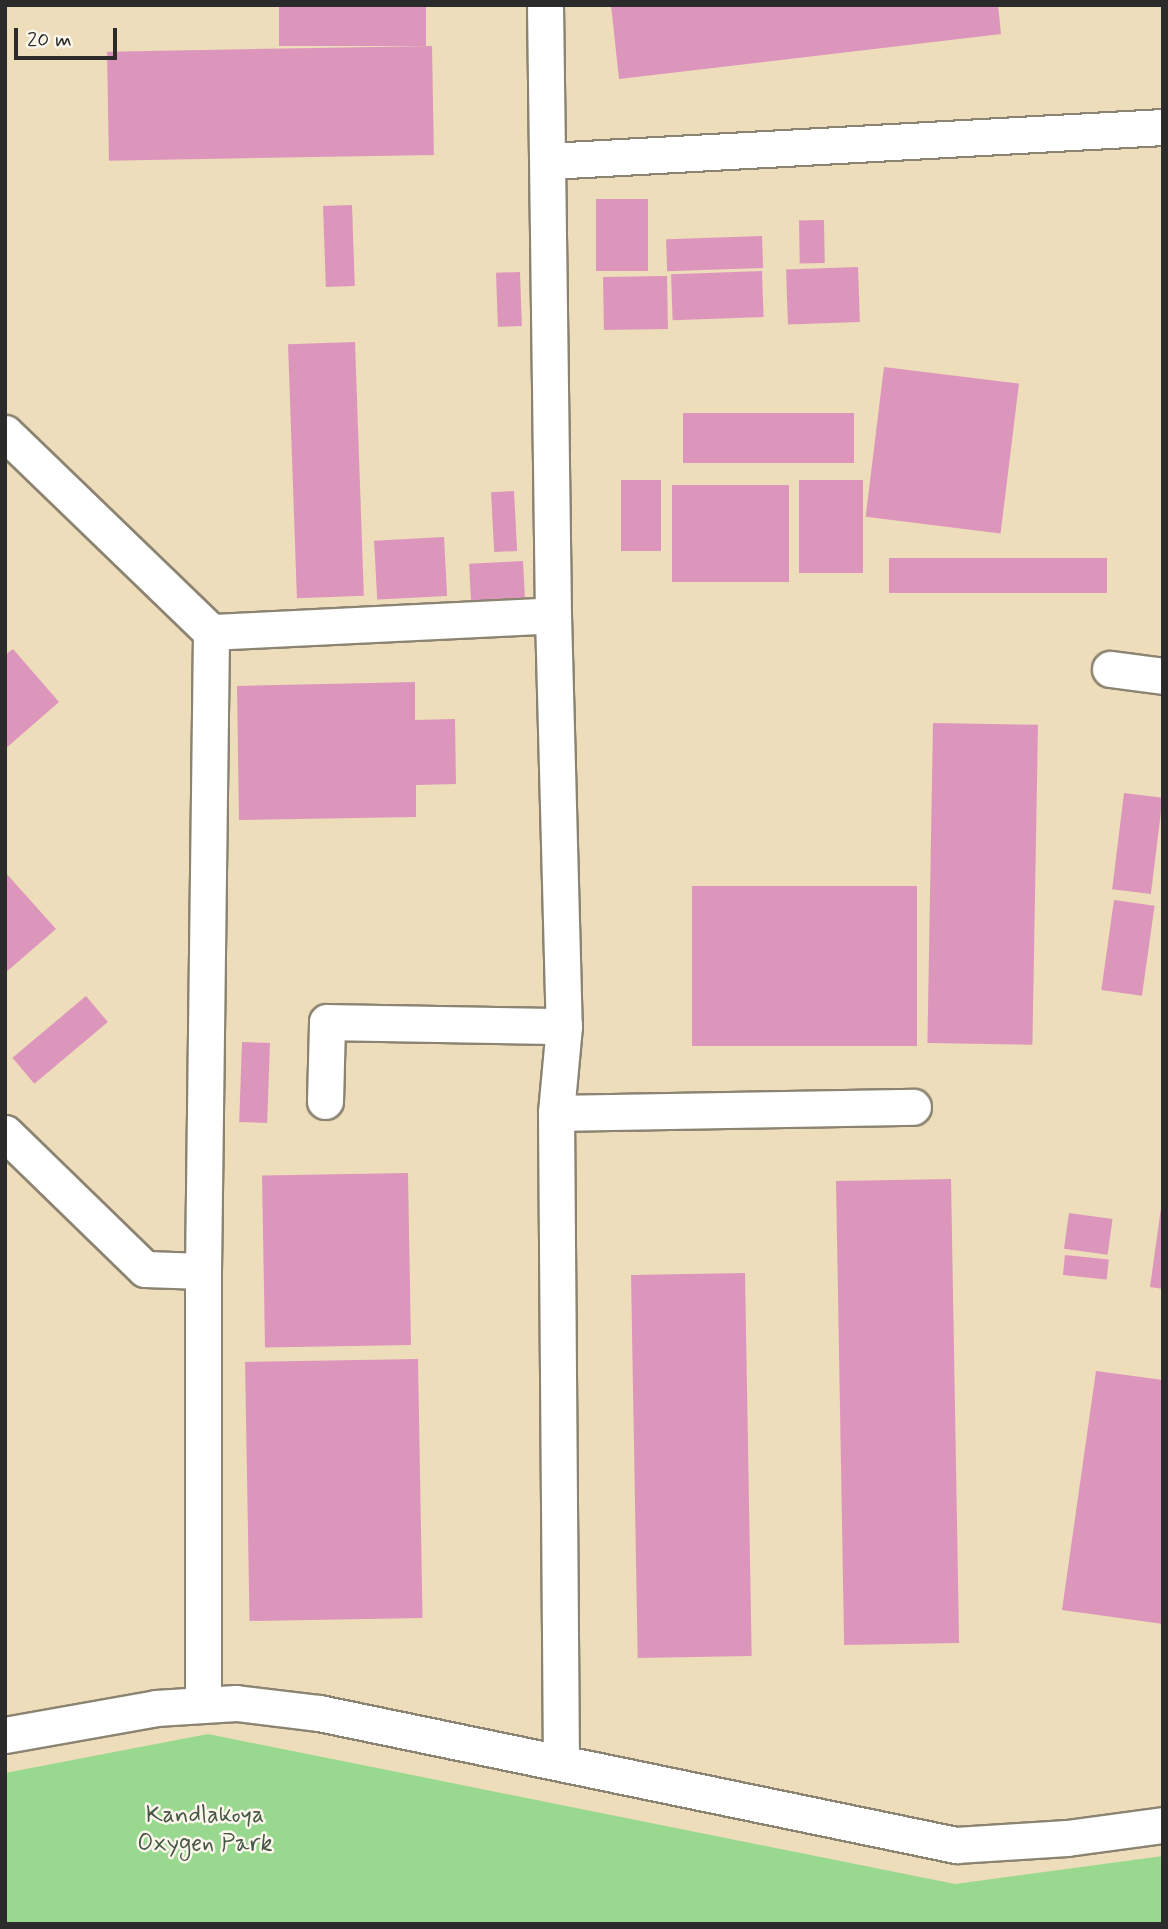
<!DOCTYPE html>
<style>
body{margin:0}
#map{position:relative;width:1168px;height:1929px;overflow:hidden;background:#edddba;font-family:Mynerve,sans-serif}
div>[style]{position:absolute}
.green>*{inset:0;background:#99d98f}
.building>*{inset:0;background:#dd96bb;transform-origin:0 0}
.roads{filter:drop-shadow(2px 0 #8c8472) drop-shadow(-2px 0 #8c8472) drop-shadow(0 2px #8c8472) drop-shadow(0 -2px #8c8472)}
.street>*{height:35px;margin:-17.5px;padding:0 17.5px;transform-origin:17.5px;border-radius:17.5px;background:#fff}
span{translate:-50% -50%;white-space:nowrap;text-align:center;line-height:1.15;-webkit-text-stroke:5px #fbf7ec;paint-order:stroke}
.park-label{font-size:24px;color:#465644}
.frame{position:absolute;inset:0;border:7px solid #2b2b2b;pointer-events:none}
.scale{position:absolute;left:14px;top:28px;width:103px;height:32px;box-sizing:border-box;border:4px solid #2b2b2b;border-top:0;padding-left:9px;font-size:21px;line-height:24px;white-space:nowrap;color:#2b2b2b;-webkit-text-stroke:5px #fbf7ec;paint-order:stroke}
</style>
<div id="map">
<div class="green">
<i style="clip-path:polygon(208px 1734px,955px 1884px,1163px 1856px,1163px 1924px,5px 1924px,5px 1773px)"></i>
</div>
<div class="building">
<i style="left:279px;top:5px;width:147px;height:41px"></i>
<i style="clip-path:polygon(611px 5px,998px 5px,1001px 34px,619px 79px)"></i>
<i style="left:432px;top:46px;width:109px;height:325px;rotate:89deg"></i>
<i style="left:596px;top:199px;width:52px;height:72px"></i>
<i style="left:352px;top:205px;width:81px;height:29px;rotate:88deg"></i>
<i style="left:824px;top:220px;width:43px;height:25px;rotate:89deg"></i>
<i style="left:762px;top:236px;width:32px;height:96px;rotate:88deg"></i>
<i style="left:858px;top:267px;width:55px;height:72px;rotate:88deg"></i>
<i style="left:762px;top:271px;width:46px;height:91px;rotate:88deg"></i>
<i style="left:520px;top:272px;width:54px;height:24px;rotate:88deg"></i>
<i style="left:667px;top:276px;width:53px;height:64px;rotate:89deg"></i>
<i style="left:355px;top:342px;width:254px;height:67px;rotate:88deg"></i>
<i style="left:884px;top:367px;width:136px;height:151px;rotate:7deg"></i>
<i style="left:683px;top:413px;width:171px;height:50px"></i>
<i style="left:621px;top:480px;width:40px;height:71px"></i>
<i style="left:799px;top:480px;width:64px;height:93px"></i>
<i style="left:672px;top:485px;width:117px;height:97px"></i>
<i style="left:514px;top:491px;width:60px;height:23px;rotate:87deg"></i>
<i style="left:444px;top:537px;width:59px;height:70px;rotate:87deg"></i>
<i style="left:889px;top:558px;width:218px;height:35px"></i>
<i style="left:523px;top:561px;width:40px;height:54px;rotate:87deg"></i>
<i style="clip-path:polygon(13px 649px,59px 702px,5px 749px,5px 655px)"></i>
<i style="clip-path:polygon(415px 682px,415px 720px,455px 719px,456px 784px,416px 785px,416px 817px,239px 820px,237px 686px)"></i>
<i style="left:933px;top:723px;width:105px;height:320px;rotate:1deg"></i>
<i style="left:1124px;top:793px;width:39px;height:97px;rotate:7deg"></i>
<i style="clip-path:polygon(5px 872px,56px 929px,5px 973px)"></i>
<i style="left:692px;top:886px;width:225px;height:160px"></i>
<i style="left:1114px;top:900px;width:41px;height:91px;rotate:8deg"></i>
<i style="left:86px;top:996px;width:34px;height:96px;rotate:50deg"></i>
<i style="left:242px;top:1042px;width:28px;height:80px;rotate:2deg"></i>
<i style="left:408px;top:1173px;width:172px;height:146px;rotate:89deg"></i>
<i style="left:951px;top:1179px;width:464px;height:115px;rotate:89deg"></i>
<i style="clip-path:polygon(1161px 1208px,1163px 1208px,1163px 1289px,1150px 1287px)"></i>
<i style="left:1069px;top:1213px;width:44px;height:36px;rotate:8deg"></i>
<i style="left:1065px;top:1255px;width:44px;height:20px;rotate:6deg"></i>
<i style="left:745px;top:1273px;width:383px;height:114px;rotate:89deg"></i>
<i style="left:418px;top:1359px;width:259px;height:173px;rotate:89deg"></i>
<i style="clip-path:polygon(1096px 1371px,1163px 1380px,1163px 1624px,1062px 1610px)"></i>
</div>
<div class="roads">
<div class="street">
<i style="left:545px;top:5px;width:610px;rotate:89.25deg"></i>
<i style="left:553px;top:615px;width:411px;rotate:88.5deg"></i>
<i style="left:564px;top:1026px;width:87px;rotate:95.3deg"></i>
<i style="left:556px;top:1113px;width:649px;rotate:89.56deg"></i>
<i style="left:549px;top:161px;width:615px;rotate:-3.17deg"></i>
<i style="left:5px;top:433px;width:286px;rotate:44deg"></i>
<i style="left:1110px;top:669px;width:53px;rotate:7.5deg"></i>
<i style="left:325px;top:1101px;width:79px;rotate:-88.5deg"></i>
<i style="left:327px;top:1022px;width:237px;rotate:1deg"></i>
<i style="left:556px;top:1113px;width:357px;rotate:-1deg"></i>
<i style="left:5px;top:1133px;width:195px;rotate:44.2deg"></i>
<i style="left:145px;top:1269px;width:58px;rotate:2deg"></i>
<i style="left:203px;top:1271px;width:434px;rotate:90deg"></i>
<i style="left:203px;top:1271px;width:639px;rotate:-89.28deg"></i>
<i style="left:211px;top:632px;width:342px;rotate:-2.8deg"></i>
<i style="left:5px;top:1735px;width:153px;rotate:-10.1deg"></i>
<i style="left:156px;top:1708px;width:80px;rotate:-3.6deg"></i>
<i style="left:236px;top:1703px;width:84px;rotate:6.9deg"></i>
<i style="left:319px;top:1713px;width:651px;rotate:11.71deg"></i>
<i style="left:956px;top:1845px;width:111px;rotate:-3.6deg"></i>
<i style="left:1067px;top:1838px;width:97px;rotate:-7.7deg"></i>
</div>
</div>
<div class="park-label">
<span style="left:205px;top:1830px">Kandlakoya<br>Oxygen Park</span>
</div>
<div class="frame"></div>
<div class="scale">20 m</div>
</div>
